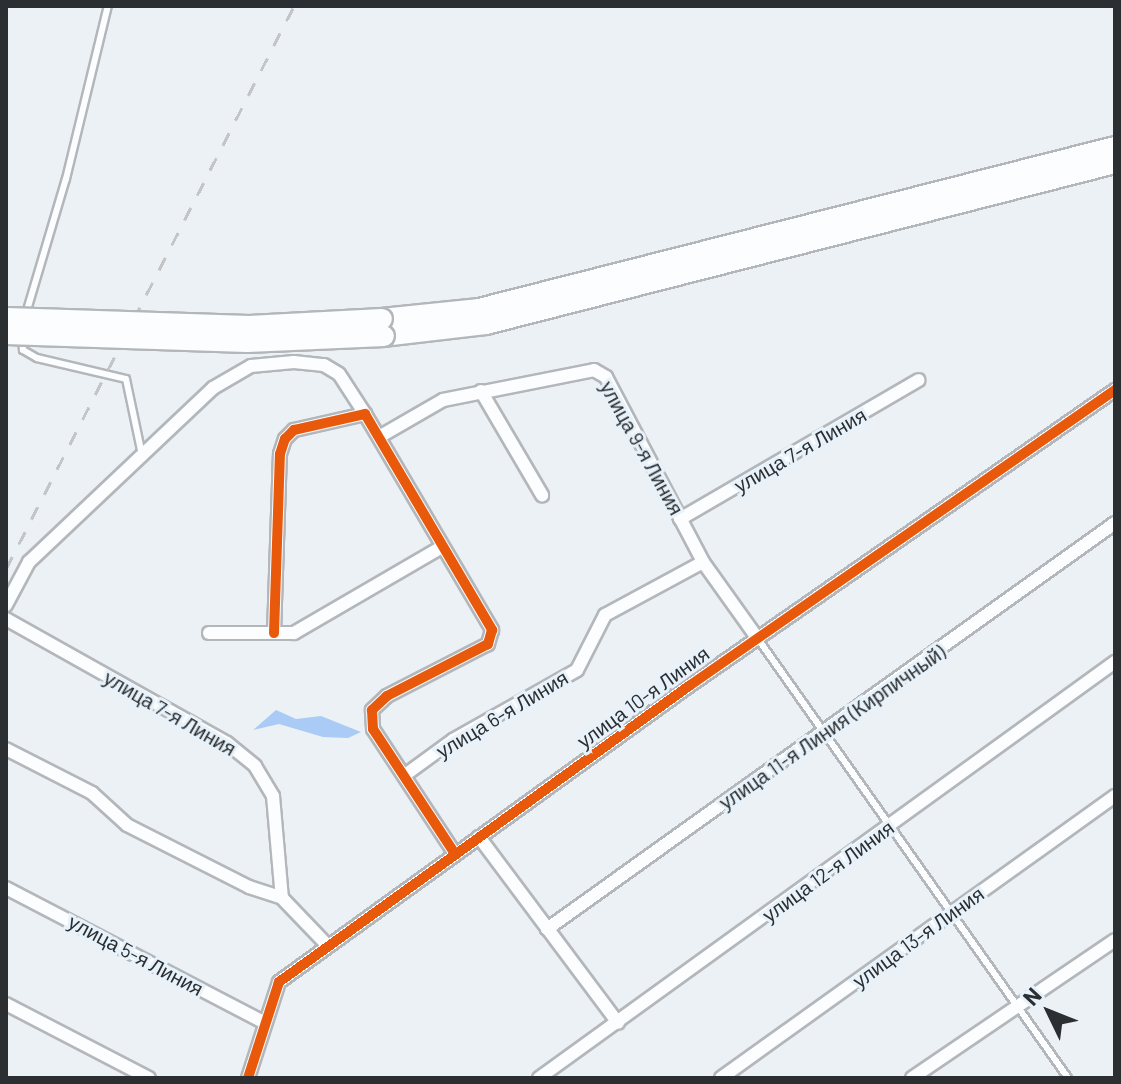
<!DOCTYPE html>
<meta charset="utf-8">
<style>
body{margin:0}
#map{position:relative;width:1121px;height:1084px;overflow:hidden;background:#ecf1f6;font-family:Barlow,sans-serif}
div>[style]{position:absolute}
.water>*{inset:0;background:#a9cbf5}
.roads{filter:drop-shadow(2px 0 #b3b7bb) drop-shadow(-2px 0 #b3b7bb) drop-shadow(0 2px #b3b7bb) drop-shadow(0 -2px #b3b7bb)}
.lane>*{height:6px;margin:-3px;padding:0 3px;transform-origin:3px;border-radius:3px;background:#fcfdfe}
.street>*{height:12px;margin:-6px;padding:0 6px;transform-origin:6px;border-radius:6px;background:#fcfdfe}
.primary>*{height:20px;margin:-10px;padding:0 10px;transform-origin:10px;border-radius:10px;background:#fcfdfe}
.rail>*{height:3px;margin-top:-1.5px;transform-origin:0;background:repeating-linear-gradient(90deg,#c3c5c6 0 14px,transparent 0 28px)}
.bridges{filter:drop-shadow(2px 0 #b3b7bb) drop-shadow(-2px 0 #b3b7bb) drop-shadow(0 2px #b3b7bb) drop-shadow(0 -2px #b3b7bb)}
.primary-bridge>*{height:20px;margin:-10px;padding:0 10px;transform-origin:10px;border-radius:10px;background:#fcfdfe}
.cycleway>*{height:10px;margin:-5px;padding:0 5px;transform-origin:5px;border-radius:5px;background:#e8590c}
span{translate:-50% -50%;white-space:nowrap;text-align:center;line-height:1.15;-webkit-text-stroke:6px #e8f2fa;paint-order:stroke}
.street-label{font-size:20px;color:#2b2f32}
.frame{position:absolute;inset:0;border:8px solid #2b2f32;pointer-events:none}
.north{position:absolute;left:1009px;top:972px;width:80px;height:80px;-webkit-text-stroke:6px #e8f2fa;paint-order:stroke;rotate:313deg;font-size:22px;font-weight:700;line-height:32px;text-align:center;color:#2b2f32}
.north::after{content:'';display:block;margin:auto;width:28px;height:36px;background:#2b2f32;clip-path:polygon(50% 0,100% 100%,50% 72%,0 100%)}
</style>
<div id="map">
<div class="water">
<i style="clip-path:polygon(276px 710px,296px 719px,321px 716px,361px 732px,348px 738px,323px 737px,279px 724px,253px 730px)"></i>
</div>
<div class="roads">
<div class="lane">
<i style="left:25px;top:317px;width:144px;rotate:-73.5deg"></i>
<i style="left:66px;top:179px;width:178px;rotate:-76.4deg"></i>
<i style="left:22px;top:339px;width:11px;rotate:85deg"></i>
<i style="left:23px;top:350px;width:16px;rotate:30deg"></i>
<i style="left:37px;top:358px;width:91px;rotate:13.3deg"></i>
<i style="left:126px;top:379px;width:78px;rotate:78.1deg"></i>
<i style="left:758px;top:639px;width:537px;rotate:54.77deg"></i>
</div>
<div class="street">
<i style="left:481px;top:391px;width:121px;rotate:59.6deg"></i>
<i style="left:379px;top:437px;width:74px;rotate:-30deg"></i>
<i style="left:443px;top:400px;width:154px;rotate:-11.2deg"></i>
<i style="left:594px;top:370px;width:14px;rotate:30deg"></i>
<i style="left:606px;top:377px;width:209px;rotate:62.3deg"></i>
<i style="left:680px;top:519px;width:276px;rotate:-30.2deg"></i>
<i style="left:6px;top:605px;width:49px;rotate:-61.9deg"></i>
<i style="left:29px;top:562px;width:253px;rotate:-43.4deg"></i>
<i style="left:213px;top:388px;width:44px;rotate:-30.1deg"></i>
<i style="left:251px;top:366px;width:43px;rotate:-5.3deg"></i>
<i style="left:294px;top:362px;width:30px;rotate:6deg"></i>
<i style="left:324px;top:365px;width:17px;rotate:31deg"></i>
<i style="left:339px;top:374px;width:48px;rotate:57deg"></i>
<i style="left:6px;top:619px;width:253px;rotate:29.3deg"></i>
<i style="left:227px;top:743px;width:36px;rotate:39deg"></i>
<i style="left:255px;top:766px;width:35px;rotate:59deg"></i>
<i style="left:273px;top:796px;width:102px;rotate:85deg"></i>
<i style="left:209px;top:633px;width:85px"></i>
<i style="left:294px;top:633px;width:171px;rotate:-30.2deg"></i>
<i style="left:274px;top:633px;width:179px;rotate:-88.1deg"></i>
<i style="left:280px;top:454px;width:16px;rotate:-72deg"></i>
<i style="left:285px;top:439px;width:13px;rotate:-45deg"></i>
<i style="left:294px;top:430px;width:73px;rotate:-12.7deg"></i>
<i style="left:365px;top:414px;width:251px;rotate:59.5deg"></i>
<i style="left:492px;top:630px;width:15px;rotate:106deg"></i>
<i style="left:488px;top:644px;width:114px;rotate:152.8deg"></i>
<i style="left:387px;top:696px;width:21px;rotate:137deg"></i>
<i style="left:372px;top:710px;width:19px;rotate:87deg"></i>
<i style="left:373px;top:729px;width:149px;rotate:56.7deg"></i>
<i style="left:6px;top:749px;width:97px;rotate:27.1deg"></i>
<i style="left:92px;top:793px;width:47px;rotate:42.4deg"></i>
<i style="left:127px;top:825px;width:137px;rotate:26.9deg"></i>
<i style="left:249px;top:887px;width:35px;rotate:18deg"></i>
<i style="left:282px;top:898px;width:66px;rotate:46.2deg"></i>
<i style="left:405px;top:775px;width:59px;rotate:-36.1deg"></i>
<i style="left:453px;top:740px;width:142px;rotate:-29.4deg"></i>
<i style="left:577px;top:670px;width:62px;rotate:-63deg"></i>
<i style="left:605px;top:615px;width:111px;rotate:-28.4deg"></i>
<i style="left:703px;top:562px;width:95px;rotate:54.5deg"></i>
<i style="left:479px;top:837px;width:232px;rotate:53.2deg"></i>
<i style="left:6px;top:888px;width:292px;rotate:27.5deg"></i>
<i style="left:547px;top:929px;width:698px;rotate:-35.56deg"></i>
<i style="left:6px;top:1004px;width:161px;rotate:27.4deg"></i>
<i style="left:248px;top:1078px;width:101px;rotate:-72.1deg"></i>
<i style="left:279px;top:982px;width:506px;rotate:-35.83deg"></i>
<i style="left:689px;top:686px;width:519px;rotate:-34.79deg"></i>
<i style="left:539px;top:1078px;width:711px;rotate:-35.84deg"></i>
<i style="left:721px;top:1078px;width:485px;rotate:-35.6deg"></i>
<i style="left:912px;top:1078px;width:245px;rotate:-34.2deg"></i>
</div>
<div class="primary">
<i style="left:382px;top:319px;width:98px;rotate:-5.9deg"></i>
<i style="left:479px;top:309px;width:656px;rotate:-14.29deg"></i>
<i style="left:384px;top:336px;width:103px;rotate:-6.7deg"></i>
<i style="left:486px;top:324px;width:649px;rotate:-14.36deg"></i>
</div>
</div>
<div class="rail">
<i style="left:6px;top:569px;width:632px;rotate:-62.91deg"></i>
</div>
<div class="bridges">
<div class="primary-bridge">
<i style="left:6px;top:318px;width:243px;rotate:1.9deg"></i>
<i style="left:249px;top:326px;width:133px;rotate:-3deg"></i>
<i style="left:6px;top:334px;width:241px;rotate:1.9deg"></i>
<i style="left:247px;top:342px;width:137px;rotate:-2.5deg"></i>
</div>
</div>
<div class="cycleway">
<i style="left:274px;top:633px;width:179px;rotate:-88.1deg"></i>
<i style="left:280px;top:454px;width:16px;rotate:-72deg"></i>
<i style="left:285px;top:439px;width:13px;rotate:-45deg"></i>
<i style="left:294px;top:430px;width:73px;rotate:-12.7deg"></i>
<i style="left:365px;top:414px;width:251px;rotate:59.5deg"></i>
<i style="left:492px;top:630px;width:15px;rotate:106deg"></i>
<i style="left:488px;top:644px;width:114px;rotate:152.8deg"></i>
<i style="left:387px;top:696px;width:21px;rotate:137deg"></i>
<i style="left:372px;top:710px;width:19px;rotate:87deg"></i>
<i style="left:373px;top:729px;width:149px;rotate:56.7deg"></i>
<i style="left:248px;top:1078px;width:101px;rotate:-72.1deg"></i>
<i style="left:279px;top:982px;width:506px;rotate:-35.83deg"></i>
<i style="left:689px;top:686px;width:519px;rotate:-34.79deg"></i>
</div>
<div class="street-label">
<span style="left:642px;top:448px;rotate:61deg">улица 9-я Линия</span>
<span style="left:800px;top:450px;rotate:-30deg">улица 7-я Линия</span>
<span style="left:643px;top:697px;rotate:-36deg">улица 10-я Линия</span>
<span style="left:170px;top:713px;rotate:30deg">улица 7-я Линия</span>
<span style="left:502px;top:714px;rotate:-31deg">улица 6-я Линия</span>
<span style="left:832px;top:727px;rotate:-35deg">улица 11-я Линия (Кирпичный)</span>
<span style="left:828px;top:871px;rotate:-36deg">улица 12-я Линия</span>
<span style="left:918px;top:937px;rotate:-36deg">улица 13-я Линия</span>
<span style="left:136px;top:955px;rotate:28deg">улица 5-я Линия</span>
</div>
<div class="frame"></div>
<div class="north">N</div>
</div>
